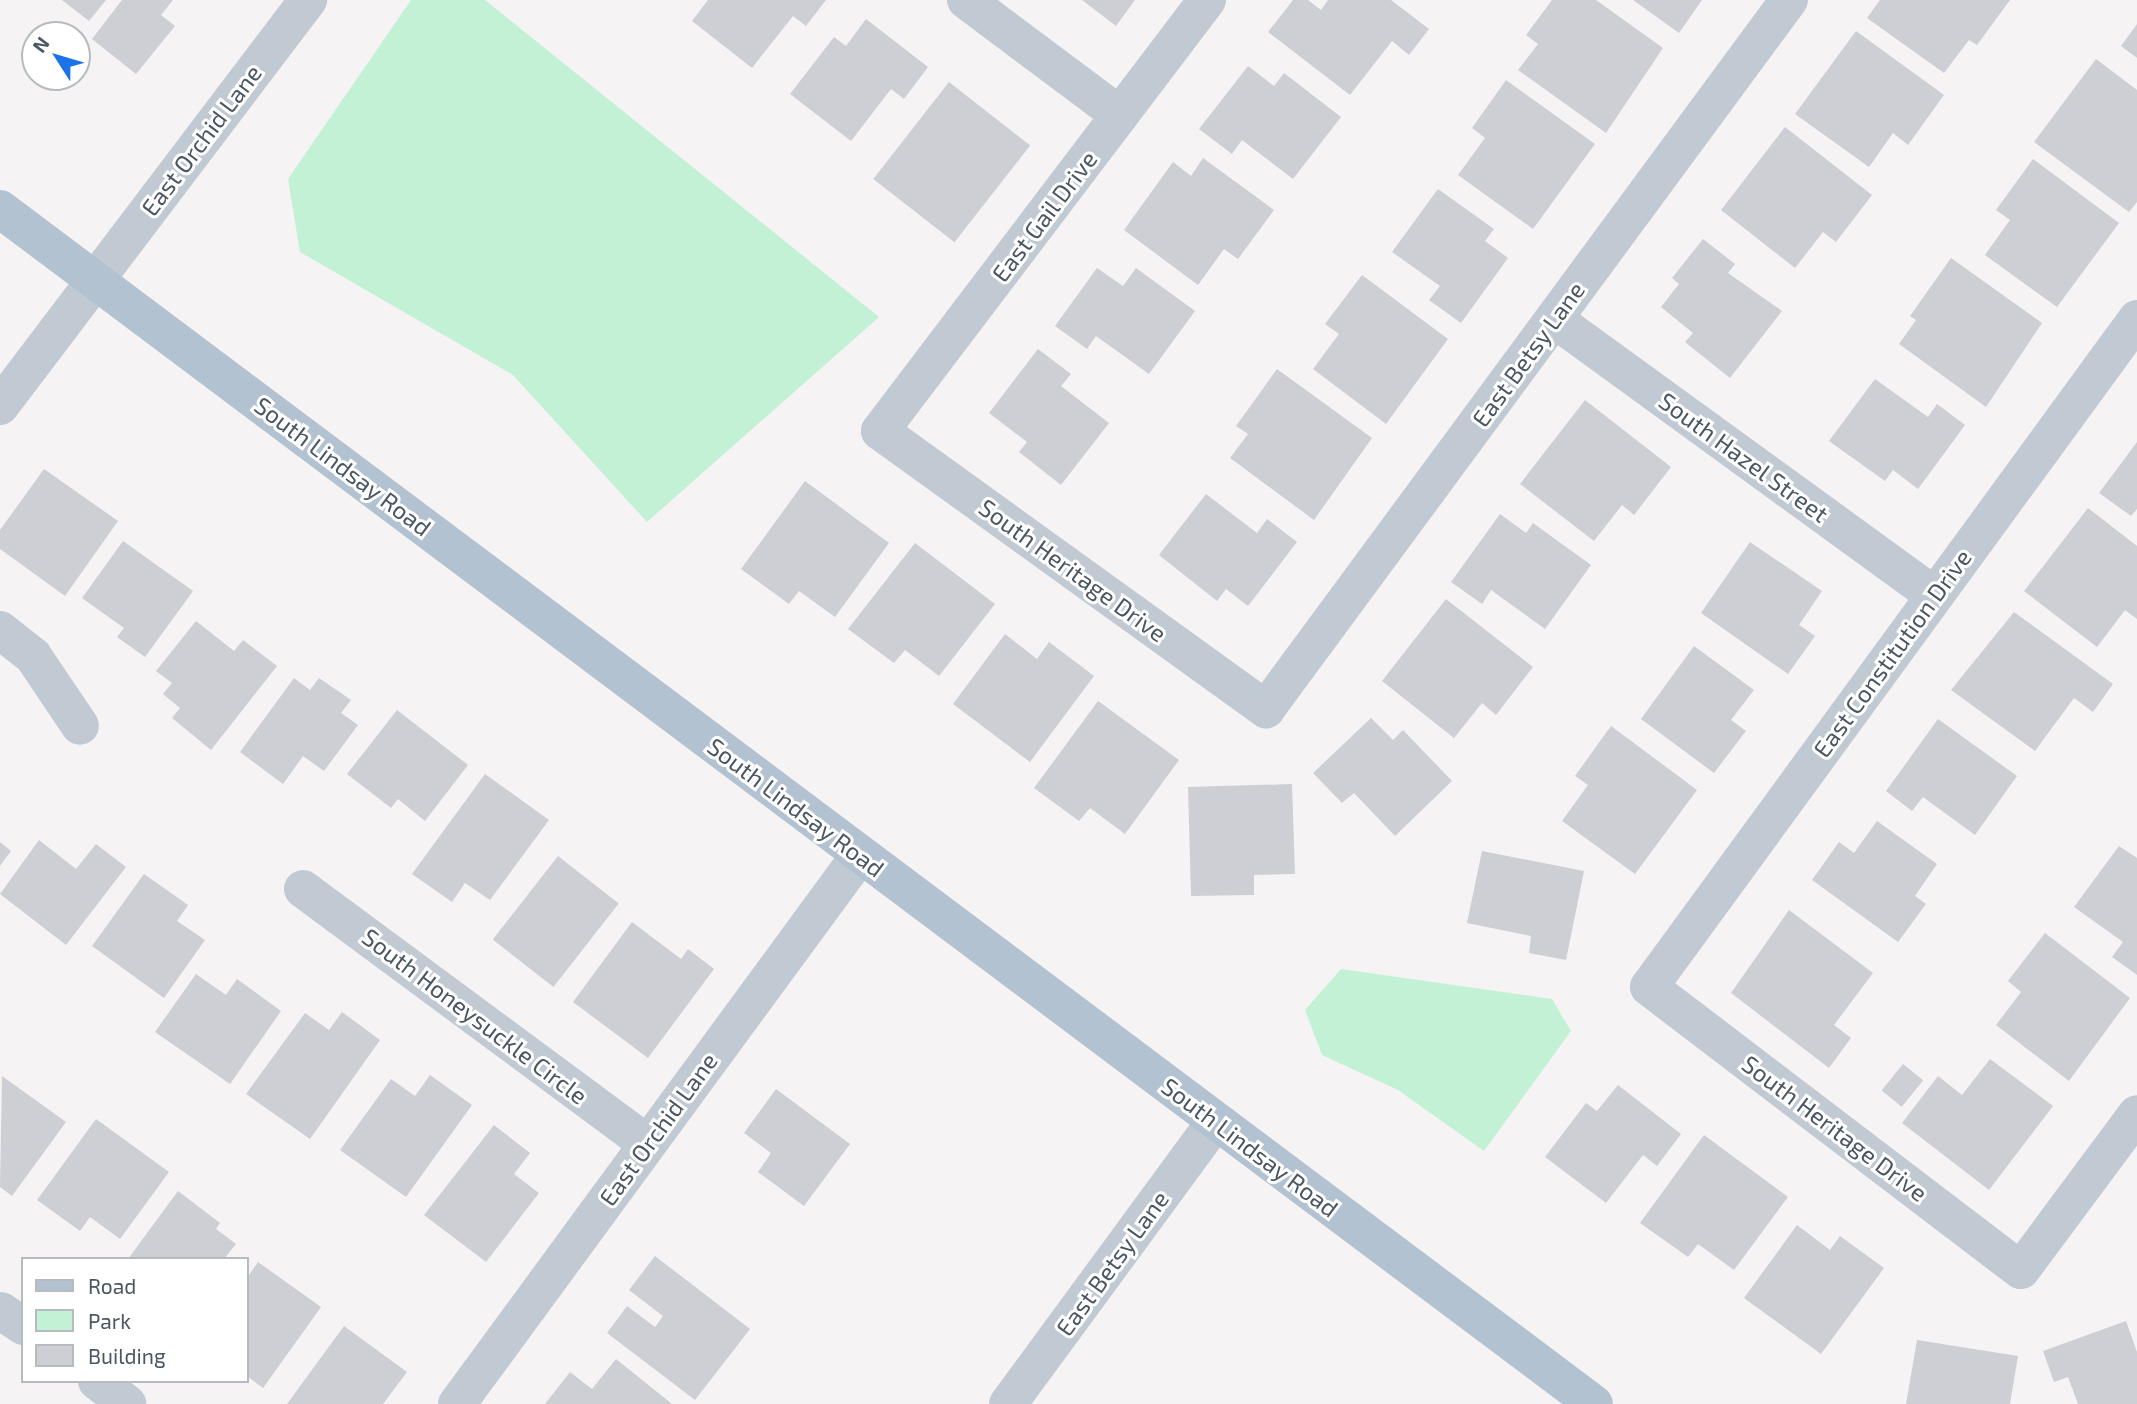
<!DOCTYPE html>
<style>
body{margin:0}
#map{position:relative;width:2137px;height:1404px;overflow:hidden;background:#f5f3f3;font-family:"Exo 2",sans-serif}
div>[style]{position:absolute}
.green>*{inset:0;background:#c3f1d5}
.building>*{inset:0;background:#cdcfd5;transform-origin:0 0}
.minor>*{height:38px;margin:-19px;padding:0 19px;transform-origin:19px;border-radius:19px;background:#c1cad2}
.major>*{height:38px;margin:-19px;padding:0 19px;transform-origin:19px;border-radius:19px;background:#b3c2d1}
span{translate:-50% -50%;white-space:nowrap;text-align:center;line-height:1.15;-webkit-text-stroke:6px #fff;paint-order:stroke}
.street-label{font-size:24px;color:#4a5661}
.legend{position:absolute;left:21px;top:1257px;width:228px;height:126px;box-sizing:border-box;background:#fff;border:2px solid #b7bbc0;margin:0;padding:9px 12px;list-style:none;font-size:21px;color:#4a5661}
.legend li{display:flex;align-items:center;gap:14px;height:35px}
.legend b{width:35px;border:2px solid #b7bbc0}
.north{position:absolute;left:21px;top:21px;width:70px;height:70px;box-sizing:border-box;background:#fff;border:2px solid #b7bbc0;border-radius:50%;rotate:307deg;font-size:19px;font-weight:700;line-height:28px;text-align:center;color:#4a5661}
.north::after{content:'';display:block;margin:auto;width:24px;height:32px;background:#1a73e8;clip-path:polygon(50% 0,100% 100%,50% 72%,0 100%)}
</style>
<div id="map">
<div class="green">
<i style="clip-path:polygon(411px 0,485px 0,879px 317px,647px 522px,513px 375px,300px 252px,288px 179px)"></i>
<i style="clip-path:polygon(1341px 969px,1552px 999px,1571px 1031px,1484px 1151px,1398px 1090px,1322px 1055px,1305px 1010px)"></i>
</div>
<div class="building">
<i style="clip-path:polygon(62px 0,106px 0,89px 21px)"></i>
<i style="clip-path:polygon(122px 0,173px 0,161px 15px,175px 26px,136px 74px,92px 39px)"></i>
<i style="clip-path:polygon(708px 0,826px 0,806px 26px,793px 16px,752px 68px,692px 21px)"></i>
<i style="clip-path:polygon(1082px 0,1135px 0,1116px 26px)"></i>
<i style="clip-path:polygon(1293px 0,1308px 0,1321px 10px,1328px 0,1391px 0,1429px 29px,1409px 55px,1392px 41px,1350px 95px,1268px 32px)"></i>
<i style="clip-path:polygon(1552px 0,1596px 0,1663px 48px,1606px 133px,1518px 70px,1538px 44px,1526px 35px)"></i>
<i style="clip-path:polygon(1633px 0,1702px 0,1679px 33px)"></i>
<i style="clip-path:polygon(1880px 0,2010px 0,1977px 45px,1969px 40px,1944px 73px,1867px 18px)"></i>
<i style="clip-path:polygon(866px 19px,928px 67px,904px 99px,891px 89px,851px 141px,790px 94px,834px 37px,846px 46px)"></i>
<i style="clip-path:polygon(2137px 24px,2137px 58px,2121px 46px)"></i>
<i style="clip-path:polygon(1856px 31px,1944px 95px,1908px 145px,1893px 133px,1869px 167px,1795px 114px)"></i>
<i style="clip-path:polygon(2096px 59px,2137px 90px,2137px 202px,2129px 212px,2034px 142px)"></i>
<i style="clip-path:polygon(1248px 66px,1274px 86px,1284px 73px,1341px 117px,1293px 179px,1242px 140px,1232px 154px,1199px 129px)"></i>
<i style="clip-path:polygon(1506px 80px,1595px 144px,1533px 229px,1458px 175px,1485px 138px,1472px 128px)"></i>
<i style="left:949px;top:82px;width:103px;height:123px;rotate:38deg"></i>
<i style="clip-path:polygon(1785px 127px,1872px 195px,1836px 242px,1823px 232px,1795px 268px,1721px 210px)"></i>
<i style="clip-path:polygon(1203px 158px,1274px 210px,1238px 259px,1224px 249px,1198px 285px,1124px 230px,1173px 162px,1191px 176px)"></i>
<i style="clip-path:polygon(2033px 159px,2119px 223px,2057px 307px,1985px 255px,2010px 220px,1996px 210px)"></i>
<i style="clip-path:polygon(1438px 189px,1494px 229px,1485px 241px,1508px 258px,1461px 323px,1429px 300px,1440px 286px,1392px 252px)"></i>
<i style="clip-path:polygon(1703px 239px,1735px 264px,1728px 273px,1782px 311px,1730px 378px,1685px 342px,1693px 333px,1661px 307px,1679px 284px,1672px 278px)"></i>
<i style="clip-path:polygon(1951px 258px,2042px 323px,1986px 407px,1899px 344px,1916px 320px,1910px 316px)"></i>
<i style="clip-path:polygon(1097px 268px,1123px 286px,1136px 268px,1195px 311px,1149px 374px,1096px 336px,1087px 349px,1055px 326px)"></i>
<i style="clip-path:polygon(1362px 275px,1448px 339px,1386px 424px,1313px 369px,1339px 334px,1325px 324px)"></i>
<i style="clip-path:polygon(1038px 349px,1071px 374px,1061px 386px,1109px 423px,1061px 485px,1019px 452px,1027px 442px,989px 413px)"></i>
<i style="clip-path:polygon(1277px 369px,1372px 438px,1314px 520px,1230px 458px,1248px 434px,1236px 426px)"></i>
<i style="clip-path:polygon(1875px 379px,1928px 417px,1937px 404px,1965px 425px,1918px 489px,1893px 470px,1885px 481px,1829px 441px)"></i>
<i style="clip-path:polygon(1585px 400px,1671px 467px,1634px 515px,1622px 505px,1594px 541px,1520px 484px)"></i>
<i style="clip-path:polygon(2137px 442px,2137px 509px,2131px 516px,2099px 493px)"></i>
<i style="clip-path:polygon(44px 469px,118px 521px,65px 596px,0 549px,0 530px)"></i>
<i style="clip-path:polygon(805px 481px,889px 543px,835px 617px,799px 591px,789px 604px,741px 569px)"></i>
<i style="clip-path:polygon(1206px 494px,1257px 533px,1267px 519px,1297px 542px,1248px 606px,1226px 589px,1217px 601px,1159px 555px)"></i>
<i style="clip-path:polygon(2088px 508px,2137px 546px,2137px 619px,2125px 610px,2097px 647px,2024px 591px)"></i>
<i style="clip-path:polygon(1500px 514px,1526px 533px,1533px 523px,1591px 565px,1545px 629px,1491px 590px,1482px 604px,1451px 582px)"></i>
<i style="clip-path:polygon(123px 541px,193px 591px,145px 657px,117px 637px,124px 628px,82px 598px)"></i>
<i style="clip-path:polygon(1750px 542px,1822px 591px,1799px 625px,1815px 636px,1788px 674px,1701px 613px)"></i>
<i style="clip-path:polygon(915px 543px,995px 604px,939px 676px,905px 650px,894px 663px,848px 629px)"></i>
<i style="clip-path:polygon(1446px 599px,1533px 667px,1496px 715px,1482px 703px,1454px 738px,1382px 681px)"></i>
<i style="clip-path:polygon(2014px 612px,2113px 684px,2093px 712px,2074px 698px,2035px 751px,1951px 690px)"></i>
<i style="clip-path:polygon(196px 621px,234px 651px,243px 640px,277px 666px,211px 750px,172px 718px,180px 708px,163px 694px,172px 683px,156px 671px)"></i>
<i style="clip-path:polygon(1005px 634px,1037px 659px,1049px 642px,1094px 676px,1030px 762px,953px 704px)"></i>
<i style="clip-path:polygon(1694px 646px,1754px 690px,1731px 720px,1746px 731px,1714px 773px,1641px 719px)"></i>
<i style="clip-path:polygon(294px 678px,310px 690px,319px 678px,351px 700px,341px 713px,358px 725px,324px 771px,303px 756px,283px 784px,240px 752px)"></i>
<i style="clip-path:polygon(1098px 701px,1179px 760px,1125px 834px,1090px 808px,1079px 821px,1034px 788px)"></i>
<i style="clip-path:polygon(397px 710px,468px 765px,425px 821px,398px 799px,391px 808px,347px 774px)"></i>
<i style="clip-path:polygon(1371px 718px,1393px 740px,1403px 730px,1452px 781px,1395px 836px,1354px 793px,1342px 803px,1313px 773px)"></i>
<i style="clip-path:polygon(1938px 719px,2017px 776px,1975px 835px,1923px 797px,1912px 811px,1886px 791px)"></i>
<i style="clip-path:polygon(1611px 726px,1697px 790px,1635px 874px,1562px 821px,1588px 785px,1575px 776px)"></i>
<i style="clip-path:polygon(485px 774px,549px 820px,490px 900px,465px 883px,452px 902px,412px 874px)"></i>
<i style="clip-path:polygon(1292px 784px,1295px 874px,1254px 875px,1254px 895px,1191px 896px,1188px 787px)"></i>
<i style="clip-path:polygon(1877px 821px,1937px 864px,1915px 896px,1926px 904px,1898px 942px,1812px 880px,1839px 842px,1854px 853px)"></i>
<i style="clip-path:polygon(39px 840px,76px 869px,96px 844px,126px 867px,66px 945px,0 894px)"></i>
<i style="clip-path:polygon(0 842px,11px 851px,0 866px)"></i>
<i style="clip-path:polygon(2119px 846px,2137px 858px,2137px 975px,2112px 957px,2123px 942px,2074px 907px)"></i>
<i style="clip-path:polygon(1482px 851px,1584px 871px,1566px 960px,1529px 953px,1531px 936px,1467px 923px)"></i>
<i style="left:558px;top:856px;width:77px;height:106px;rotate:38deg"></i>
<i style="clip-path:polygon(144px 874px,188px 905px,177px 921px,205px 940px,164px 998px,92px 946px)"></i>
<i style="clip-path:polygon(1789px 910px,1873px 973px,1834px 1025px,1851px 1038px,1829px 1068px,1731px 993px)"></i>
<i style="clip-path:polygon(632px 922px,681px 959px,688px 949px,714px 969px,648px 1058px,573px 1002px)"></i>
<i style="clip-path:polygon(2045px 933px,2130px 998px,2069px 1081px,1996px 1025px,2021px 992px,2008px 981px)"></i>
<i style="clip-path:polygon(196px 974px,226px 995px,237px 979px,281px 1011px,230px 1084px,155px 1032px)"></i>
<i style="clip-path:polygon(342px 1012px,380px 1040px,310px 1139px,246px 1094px,305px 1013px,329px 1030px)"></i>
<i style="clip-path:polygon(1990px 1059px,2053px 1106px,1989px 1190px,1902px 1123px,1938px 1076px,1962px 1095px)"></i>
<i style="left:1903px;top:1064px;width:26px;height:34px;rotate:39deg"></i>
<i style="clip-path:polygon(430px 1075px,472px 1105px,406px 1197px,340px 1150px,391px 1079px,415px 1096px)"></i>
<i style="clip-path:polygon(2px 1076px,66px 1122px,12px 1196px,0 1187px)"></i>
<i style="clip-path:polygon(1618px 1085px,1681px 1134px,1657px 1166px,1643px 1155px,1606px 1203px,1545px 1157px,1586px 1103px,1597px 1111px)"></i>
<i style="clip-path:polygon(776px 1089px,850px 1144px,804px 1206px,758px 1172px,771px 1153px,744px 1133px)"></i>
<i style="clip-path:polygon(96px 1119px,169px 1172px,120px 1239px,90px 1217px,80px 1231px,37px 1200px)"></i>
<i style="clip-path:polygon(494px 1125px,530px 1153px,514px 1174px,539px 1193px,486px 1262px,424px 1215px)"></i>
<i style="clip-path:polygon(1704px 1135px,1788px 1197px,1734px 1270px,1698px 1244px,1688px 1257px,1640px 1223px)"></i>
<i style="clip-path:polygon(178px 1191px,220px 1223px,216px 1229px,236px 1244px,224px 1259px,128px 1259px)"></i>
<i style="clip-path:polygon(1797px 1225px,1830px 1250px,1840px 1236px,1884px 1268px,1821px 1354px,1744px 1298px)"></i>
<i style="clip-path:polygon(655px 1256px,750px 1329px,695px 1400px,607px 1333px,627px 1306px,655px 1327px,663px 1316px,629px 1290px)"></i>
<i style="clip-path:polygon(258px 1262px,321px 1307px,263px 1388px,247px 1376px,247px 1278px)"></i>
<i style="clip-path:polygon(2126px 1321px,2137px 1352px,2137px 1404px,2078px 1404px,2068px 1377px,2054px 1382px,2043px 1351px)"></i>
<i style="clip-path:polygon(344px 1326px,407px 1372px,383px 1404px,287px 1404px)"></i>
<i style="clip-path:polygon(1917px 1340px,2018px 1356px,2010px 1404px,1906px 1404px)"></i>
<i style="clip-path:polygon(616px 1359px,672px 1404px,545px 1404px,570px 1372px,592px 1389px)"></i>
</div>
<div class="minor">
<i style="left:966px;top:0;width:192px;rotate:36.8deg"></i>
<i style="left:1207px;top:0;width:541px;rotate:127.19deg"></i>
<i style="left:880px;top:431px;width:476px;rotate:35.8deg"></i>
<i style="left:1266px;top:709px;width:881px;rotate:-53.59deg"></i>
<i style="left:1554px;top:319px;width:470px;rotate:36deg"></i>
<i style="left:2137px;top:319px;width:827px;rotate:126.15deg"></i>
<i style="left:1649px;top:987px;width:467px;rotate:37.3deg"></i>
<i style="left:2021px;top:1270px;width:194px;rotate:-53.4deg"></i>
<i style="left:0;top:406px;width:510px;rotate:-52.82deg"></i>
<i style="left:0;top:630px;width:42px;rotate:38.2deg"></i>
<i style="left:33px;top:656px;width:84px;rotate:56.1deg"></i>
<i style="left:303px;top:889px;width:428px;rotate:36.5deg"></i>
<i style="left:1px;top:1311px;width:27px;rotate:34deg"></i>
<i style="left:97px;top:1381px;width:38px;rotate:37deg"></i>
<i style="left:457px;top:1404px;width:681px;rotate:-53.72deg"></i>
<i style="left:1008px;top:1404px;width:351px;rotate:-53.7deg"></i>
</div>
<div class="major">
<i style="left:0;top:209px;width:1992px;rotate:36.86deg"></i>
</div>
<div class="street-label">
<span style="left:201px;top:140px;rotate:-53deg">East Orchid Lane</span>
<span style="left:1044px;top:216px;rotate:-53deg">East Gail Drive</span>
<span style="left:1528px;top:354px;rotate:-54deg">East Betsy Lane</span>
<span style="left:1744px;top:457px;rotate:36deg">South Hazel Street</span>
<span style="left:343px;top:466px;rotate:37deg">South Lindsay Road</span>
<span style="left:1073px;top:570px;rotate:36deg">South Heritage Drive</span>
<span style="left:1892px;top:653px;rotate:-54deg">East Constitution Drive</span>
<span style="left:796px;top:807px;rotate:37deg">South Lindsay Road</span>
<span style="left:475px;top:1016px;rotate:37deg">South Honeysuckle Circle</span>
<span style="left:1835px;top:1128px;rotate:37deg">South Heritage Drive</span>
<span style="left:658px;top:1129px;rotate:-54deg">East Orchid Lane</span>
<span style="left:1250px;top:1147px;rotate:37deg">South Lindsay Road</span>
<span style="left:1112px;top:1263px;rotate:-54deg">East Betsy Lane</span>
</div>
<ul class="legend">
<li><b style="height:9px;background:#b3c2d1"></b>Road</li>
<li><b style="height:19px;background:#c3f1d5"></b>Park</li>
<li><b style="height:19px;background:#cdcfd5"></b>Building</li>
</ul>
<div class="north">N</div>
</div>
